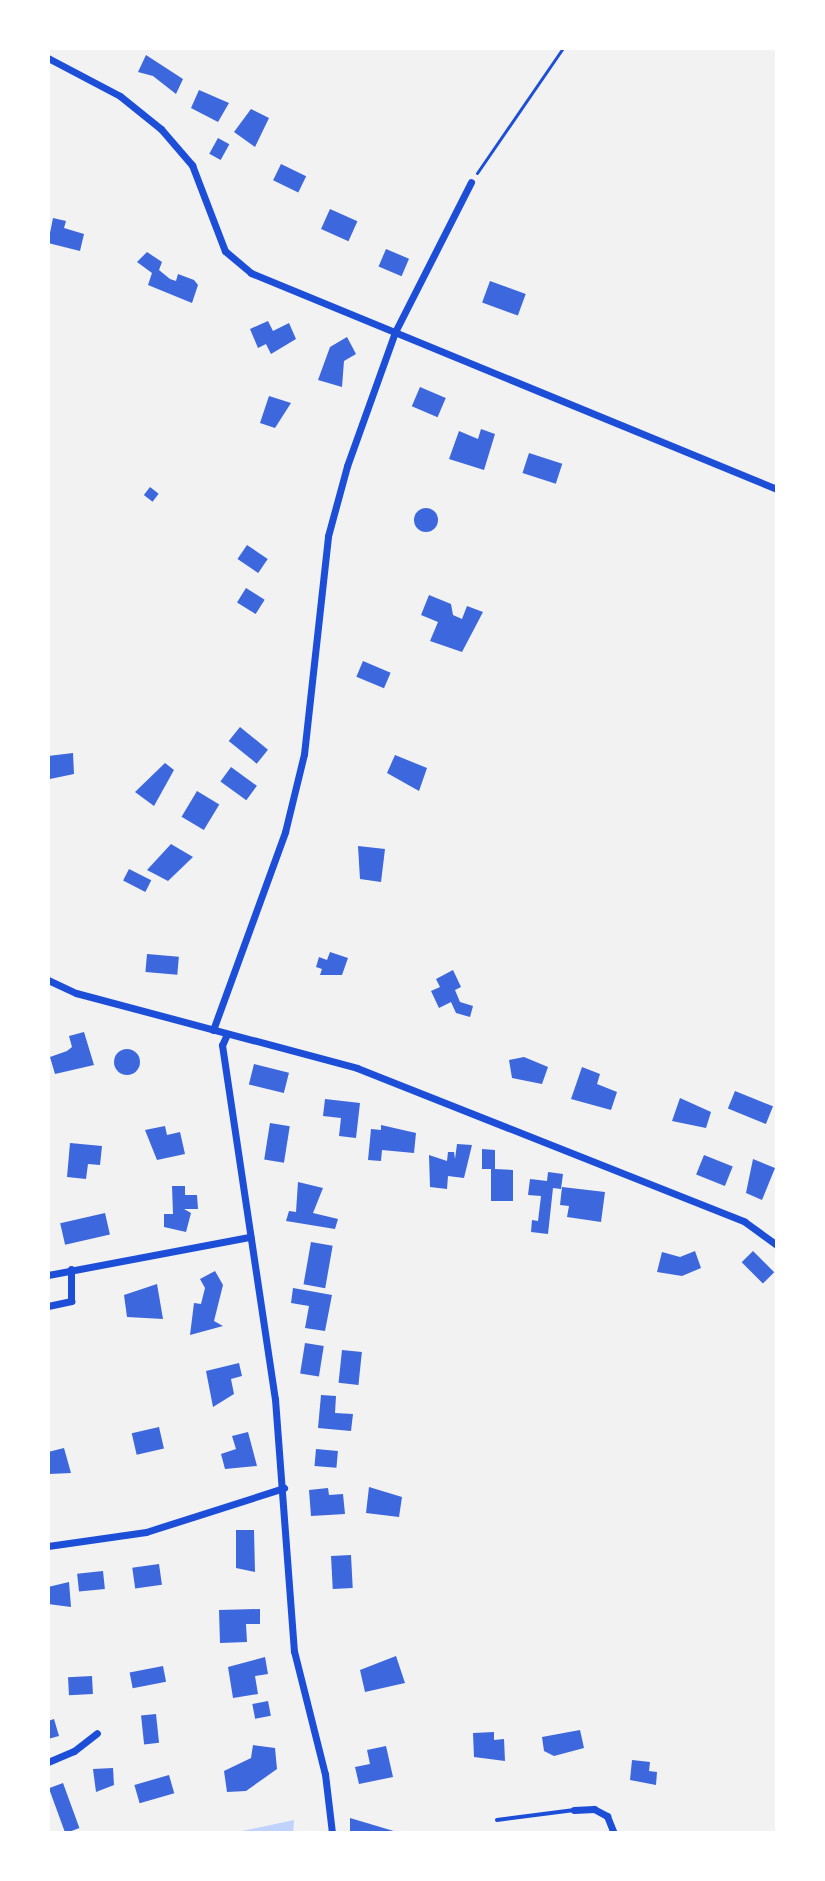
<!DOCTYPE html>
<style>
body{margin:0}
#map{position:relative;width:825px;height:1881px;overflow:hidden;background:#f2f2f2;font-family:Jost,sans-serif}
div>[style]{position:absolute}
.water>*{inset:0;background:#bfd3fe}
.building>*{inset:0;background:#3d67dc;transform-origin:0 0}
.round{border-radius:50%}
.path>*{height:3px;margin:-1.5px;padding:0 1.5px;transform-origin:1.5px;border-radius:1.5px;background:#1d4ed8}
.service>*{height:4px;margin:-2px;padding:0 2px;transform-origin:2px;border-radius:2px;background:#1d4ed8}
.minor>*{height:7px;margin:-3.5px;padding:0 3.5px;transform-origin:3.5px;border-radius:3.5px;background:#1d4ed8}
span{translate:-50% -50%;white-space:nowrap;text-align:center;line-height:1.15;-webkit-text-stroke:6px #fff;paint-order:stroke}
.frame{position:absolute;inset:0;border:50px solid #fff;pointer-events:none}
</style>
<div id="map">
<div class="water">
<i style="clip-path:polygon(294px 1820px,293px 1833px,233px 1833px)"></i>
</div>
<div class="building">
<i style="clip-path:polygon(146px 55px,183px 79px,176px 94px,153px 76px,138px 72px)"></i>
<i style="clip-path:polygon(199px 90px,229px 103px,218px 122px,191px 108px)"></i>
<i style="clip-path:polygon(251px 109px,269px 118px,255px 147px,234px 132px)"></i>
<i style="left:218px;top:138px;width:13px;height:18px;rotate:29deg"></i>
<i style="left:281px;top:164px;width:28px;height:18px;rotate:26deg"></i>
<i style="left:330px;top:209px;width:30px;height:22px;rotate:24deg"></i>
<i style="clip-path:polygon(53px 218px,66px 221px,64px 228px,84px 234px,80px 251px,48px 243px)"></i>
<i style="left:386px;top:249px;width:25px;height:19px;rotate:23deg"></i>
<i style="clip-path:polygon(147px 252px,162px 262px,159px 270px,170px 279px,176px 281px,178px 274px,194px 280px,198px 285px,192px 303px,148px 285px,152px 273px,137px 262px)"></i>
<i style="left:490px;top:281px;width:38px;height:23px;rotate:20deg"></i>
<i style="clip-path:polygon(268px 321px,273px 331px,289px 323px,296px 339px,271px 354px,266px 344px,258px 348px,250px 329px)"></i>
<i style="clip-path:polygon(347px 337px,356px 354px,344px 361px,342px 387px,318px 380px,330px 347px)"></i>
<i style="left:420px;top:387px;width:28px;height:21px;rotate:23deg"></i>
<i style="clip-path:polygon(269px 396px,291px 403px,275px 428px,260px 423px)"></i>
<i style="clip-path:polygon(481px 429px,495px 434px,484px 470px,449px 459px,459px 431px,478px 439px)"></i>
<i style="left:529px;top:453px;width:35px;height:21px;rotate:18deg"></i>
<i style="left:150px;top:487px;width:11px;height:10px;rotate:38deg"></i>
<i class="round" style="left:414px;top:508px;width:24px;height:24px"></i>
<i style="left:247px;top:545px;width:25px;height:17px;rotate:34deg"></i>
<i style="left:246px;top:588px;width:22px;height:17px;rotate:32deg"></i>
<i style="clip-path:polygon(429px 595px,451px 604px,453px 615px,462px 619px,467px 606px,483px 612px,462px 652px,430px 641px,438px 622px,421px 615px)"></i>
<i style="left:363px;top:661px;width:30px;height:17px;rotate:23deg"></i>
<i style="left:240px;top:727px;width:36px;height:18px;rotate:39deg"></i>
<i style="clip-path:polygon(73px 753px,74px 774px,50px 779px,48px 756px)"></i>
<i style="clip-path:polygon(395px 755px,427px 768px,419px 791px,387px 773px)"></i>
<i style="clip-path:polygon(165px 763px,174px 770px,154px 806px,135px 792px)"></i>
<i style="left:231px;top:767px;width:32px;height:18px;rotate:36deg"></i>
<i style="left:197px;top:791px;width:26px;height:30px;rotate:31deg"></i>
<i style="clip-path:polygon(171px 844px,193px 857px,168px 881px,147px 870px)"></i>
<i style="clip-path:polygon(358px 846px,385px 849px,381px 882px,360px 879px)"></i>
<i style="left:129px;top:869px;width:25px;height:13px;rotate:27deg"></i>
<i style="clip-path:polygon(330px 952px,348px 958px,342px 975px,320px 975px,322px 969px,316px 967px,319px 957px,327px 960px)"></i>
<i style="left:147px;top:954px;width:32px;height:18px;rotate:5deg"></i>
<i style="clip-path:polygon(453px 970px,461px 987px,455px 990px,460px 1002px,473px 1006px,470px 1017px,456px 1013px,451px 1002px,439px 1008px,431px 991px,440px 987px,436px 979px)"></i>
<i style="clip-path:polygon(84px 1032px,94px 1065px,55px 1074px,50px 1057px,67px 1051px,72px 1047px,69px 1036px)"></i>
<i class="round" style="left:114px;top:1049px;width:26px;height:26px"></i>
<i style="clip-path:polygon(524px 1057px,548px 1067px,542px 1084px,512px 1078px,509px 1060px)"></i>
<i style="left:254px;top:1064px;width:36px;height:21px;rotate:14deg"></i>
<i style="clip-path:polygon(582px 1067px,600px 1074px,597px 1084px,617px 1092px,611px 1110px,571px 1099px)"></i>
<i style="left:735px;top:1091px;width:41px;height:19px;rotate:22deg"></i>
<i style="clip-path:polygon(680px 1098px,711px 1112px,706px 1128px,672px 1121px)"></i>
<i style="clip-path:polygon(325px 1099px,360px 1103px,356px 1138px,339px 1136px,341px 1118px,323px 1116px)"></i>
<i style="left:270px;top:1123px;width:20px;height:37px;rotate:9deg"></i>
<i style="clip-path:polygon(381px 1125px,416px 1133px,414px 1153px,382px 1150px,381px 1161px,368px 1160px,371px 1129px,381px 1130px)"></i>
<i style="clip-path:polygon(165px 1126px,167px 1135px,180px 1132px,185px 1154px,157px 1160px,145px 1130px)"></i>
<i style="clip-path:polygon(70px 1143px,102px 1146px,100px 1165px,88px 1164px,86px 1179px,67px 1177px)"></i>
<i style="clip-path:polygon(457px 1144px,472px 1145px,464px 1178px,448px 1176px,447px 1189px,430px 1187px,429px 1155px,447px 1161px,448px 1152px,454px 1152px,455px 1159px)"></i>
<i style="clip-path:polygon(482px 1149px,495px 1150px,495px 1169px,513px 1170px,513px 1201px,491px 1201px,491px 1169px,482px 1169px)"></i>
<i style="left:704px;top:1155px;width:31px;height:21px;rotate:22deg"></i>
<i style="clip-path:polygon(753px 1159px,775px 1168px,762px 1200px,746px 1193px)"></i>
<i style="clip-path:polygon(548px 1172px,563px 1174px,561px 1189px,553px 1188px,548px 1234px,531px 1232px,532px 1220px,538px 1221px,541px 1196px,528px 1195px,530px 1179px,547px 1181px)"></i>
<i style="clip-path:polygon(298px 1182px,323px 1188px,313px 1213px,338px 1219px,335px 1229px,286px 1221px,289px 1211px,296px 1212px)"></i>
<i style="clip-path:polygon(172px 1186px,185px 1186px,185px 1195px,197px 1195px,198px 1209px,184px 1209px,191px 1213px,186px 1232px,164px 1227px,164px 1214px,173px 1214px)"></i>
<i style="clip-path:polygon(562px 1187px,605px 1192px,601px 1222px,567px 1217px,569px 1206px,560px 1205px)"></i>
<i style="left:105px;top:1213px;width:22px;height:46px;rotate:77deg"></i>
<i style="left:311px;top:1242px;width:22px;height:43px;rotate:10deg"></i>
<i style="clip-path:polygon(695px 1251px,701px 1268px,682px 1276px,657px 1272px,662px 1252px,680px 1257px)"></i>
<i style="left:753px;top:1251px;width:30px;height:16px;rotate:45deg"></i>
<i style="clip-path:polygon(215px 1271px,223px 1285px,214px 1321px,223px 1326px,190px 1335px,194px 1303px,201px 1304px,205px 1288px,200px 1279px)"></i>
<i style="clip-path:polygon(157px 1284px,163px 1319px,127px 1317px,124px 1295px)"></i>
<i style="clip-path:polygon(293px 1288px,332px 1295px,325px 1331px,305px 1328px,309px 1306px,291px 1303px)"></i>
<i style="left:305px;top:1343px;width:19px;height:31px;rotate:9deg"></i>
<i style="left:342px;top:1350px;width:20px;height:33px;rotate:6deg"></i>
<i style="clip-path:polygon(239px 1363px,242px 1376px,231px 1379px,234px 1394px,213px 1407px,206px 1371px)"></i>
<i style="clip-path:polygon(321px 1395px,336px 1396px,335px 1413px,353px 1414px,351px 1431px,318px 1428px)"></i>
<i style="left:159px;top:1427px;width:22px;height:28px;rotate:77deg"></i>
<i style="clip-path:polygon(248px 1432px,257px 1466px,225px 1469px,221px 1454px,236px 1449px,232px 1436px)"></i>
<i style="clip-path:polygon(64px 1448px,71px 1473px,49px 1474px,48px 1452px)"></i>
<i style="left:316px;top:1449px;width:22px;height:17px;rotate:5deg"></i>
<i style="clip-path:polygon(369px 1487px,402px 1497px,399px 1517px,366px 1513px)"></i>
<i style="clip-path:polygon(328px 1488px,329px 1495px,343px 1494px,345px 1514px,311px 1516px,309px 1490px)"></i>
<i style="clip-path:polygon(236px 1530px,254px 1530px,255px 1572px,236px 1568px)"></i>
<i style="left:351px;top:1555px;width:33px;height:20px;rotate:87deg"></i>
<i style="left:159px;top:1564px;width:21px;height:27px;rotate:82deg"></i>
<i style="left:103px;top:1571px;width:18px;height:26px;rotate:84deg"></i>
<i style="clip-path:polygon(69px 1582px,71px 1607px,48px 1604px,48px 1587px)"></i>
<i style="clip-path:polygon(260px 1609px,260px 1624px,246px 1624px,247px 1642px,220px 1643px,219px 1610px)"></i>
<i style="clip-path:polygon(396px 1656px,405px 1683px,365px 1692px,360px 1670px)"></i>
<i style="clip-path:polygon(265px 1657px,268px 1674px,255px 1676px,258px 1694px,233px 1698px,228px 1667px)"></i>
<i style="left:163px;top:1666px;width:16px;height:34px;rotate:79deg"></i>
<i style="left:92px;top:1676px;width:18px;height:24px;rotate:87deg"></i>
<i style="left:268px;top:1701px;width:15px;height:16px;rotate:79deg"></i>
<i style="left:156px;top:1714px;width:29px;height:15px;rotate:84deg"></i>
<i style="clip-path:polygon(54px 1719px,59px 1736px,48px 1739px,48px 1721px)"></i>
<i style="clip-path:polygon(580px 1730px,584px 1748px,554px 1756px,544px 1751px,542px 1737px)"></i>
<i style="clip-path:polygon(494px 1732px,494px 1740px,504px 1739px,505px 1761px,474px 1757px,473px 1733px)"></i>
<i style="clip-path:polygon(253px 1745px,275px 1748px,277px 1769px,246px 1791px,227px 1792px,224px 1771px,251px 1758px)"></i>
<i style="clip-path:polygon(386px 1746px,393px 1777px,359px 1784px,355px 1767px,370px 1764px,367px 1750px)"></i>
<i style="clip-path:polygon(632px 1760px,650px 1762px,649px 1771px,657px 1772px,656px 1785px,630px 1780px)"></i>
<i style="clip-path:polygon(113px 1768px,114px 1785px,96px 1792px,93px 1769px)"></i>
<i style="left:169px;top:1775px;width:19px;height:36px;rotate:74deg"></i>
<i style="left:63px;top:1783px;width:48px;height:15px;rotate:70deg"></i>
<i style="clip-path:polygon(350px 1818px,397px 1832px,397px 1833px,350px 1833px)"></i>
</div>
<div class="path">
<i style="left:477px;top:173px;width:152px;rotate:-55.5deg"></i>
</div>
<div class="service">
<i style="left:497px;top:1820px;width:78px;rotate:-7.4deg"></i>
</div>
<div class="minor">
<i style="left:48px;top:58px;width:81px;rotate:27.8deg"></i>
<i style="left:120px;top:96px;width:53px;rotate:38.8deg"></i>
<i style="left:161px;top:129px;width:48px;rotate:49.3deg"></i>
<i style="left:192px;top:165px;width:92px;rotate:69deg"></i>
<i style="left:225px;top:251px;width:34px;rotate:40deg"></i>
<i style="left:251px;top:273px;width:569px;rotate:22.33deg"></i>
<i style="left:48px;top:980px;width:31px;rotate:25deg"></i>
<i style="left:76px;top:993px;width:291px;rotate:14.9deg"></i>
<i style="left:357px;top:1068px;width:417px;rotate:21.6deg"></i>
<i style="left:745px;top:1222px;width:39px;rotate:36deg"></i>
<i style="left:213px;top:1030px;width:211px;rotate:-70deg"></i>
<i style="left:285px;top:832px;width:80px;rotate:-76.3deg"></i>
<i style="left:304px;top:754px;width:219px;rotate:-83.7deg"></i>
<i style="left:328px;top:536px;width:73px;rotate:-74.8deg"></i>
<i style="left:347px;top:466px;width:142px;rotate:-70.3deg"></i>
<i style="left:395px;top:332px;width:168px;rotate:-63.1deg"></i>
<i style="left:227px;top:1034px;width:12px;rotate:114deg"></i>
<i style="left:222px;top:1045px;width:358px;rotate:81.5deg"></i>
<i style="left:275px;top:1399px;width:253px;rotate:85.7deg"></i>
<i style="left:294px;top:1651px;width:127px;rotate:75.9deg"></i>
<i style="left:325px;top:1774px;width:59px;rotate:83.2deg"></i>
<i style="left:48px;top:1275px;width:206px;rotate:-10.7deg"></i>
<i style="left:48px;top:1306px;width:24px;rotate:-12deg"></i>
<i style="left:71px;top:1301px;width:32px;rotate:-90deg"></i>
<i style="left:48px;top:1546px;width:99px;rotate:-8.1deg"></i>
<i style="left:146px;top:1532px;width:145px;rotate:-17.7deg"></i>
<i style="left:48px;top:1762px;width:28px;rotate:-23deg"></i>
<i style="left:74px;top:1751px;width:29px;rotate:-38deg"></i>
<i style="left:574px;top:1810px;width:20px;rotate:-3deg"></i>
<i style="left:594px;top:1809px;width:15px;rotate:28deg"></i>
<i style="left:607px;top:1816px;width:18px;rotate:68deg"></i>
</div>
<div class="frame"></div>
</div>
